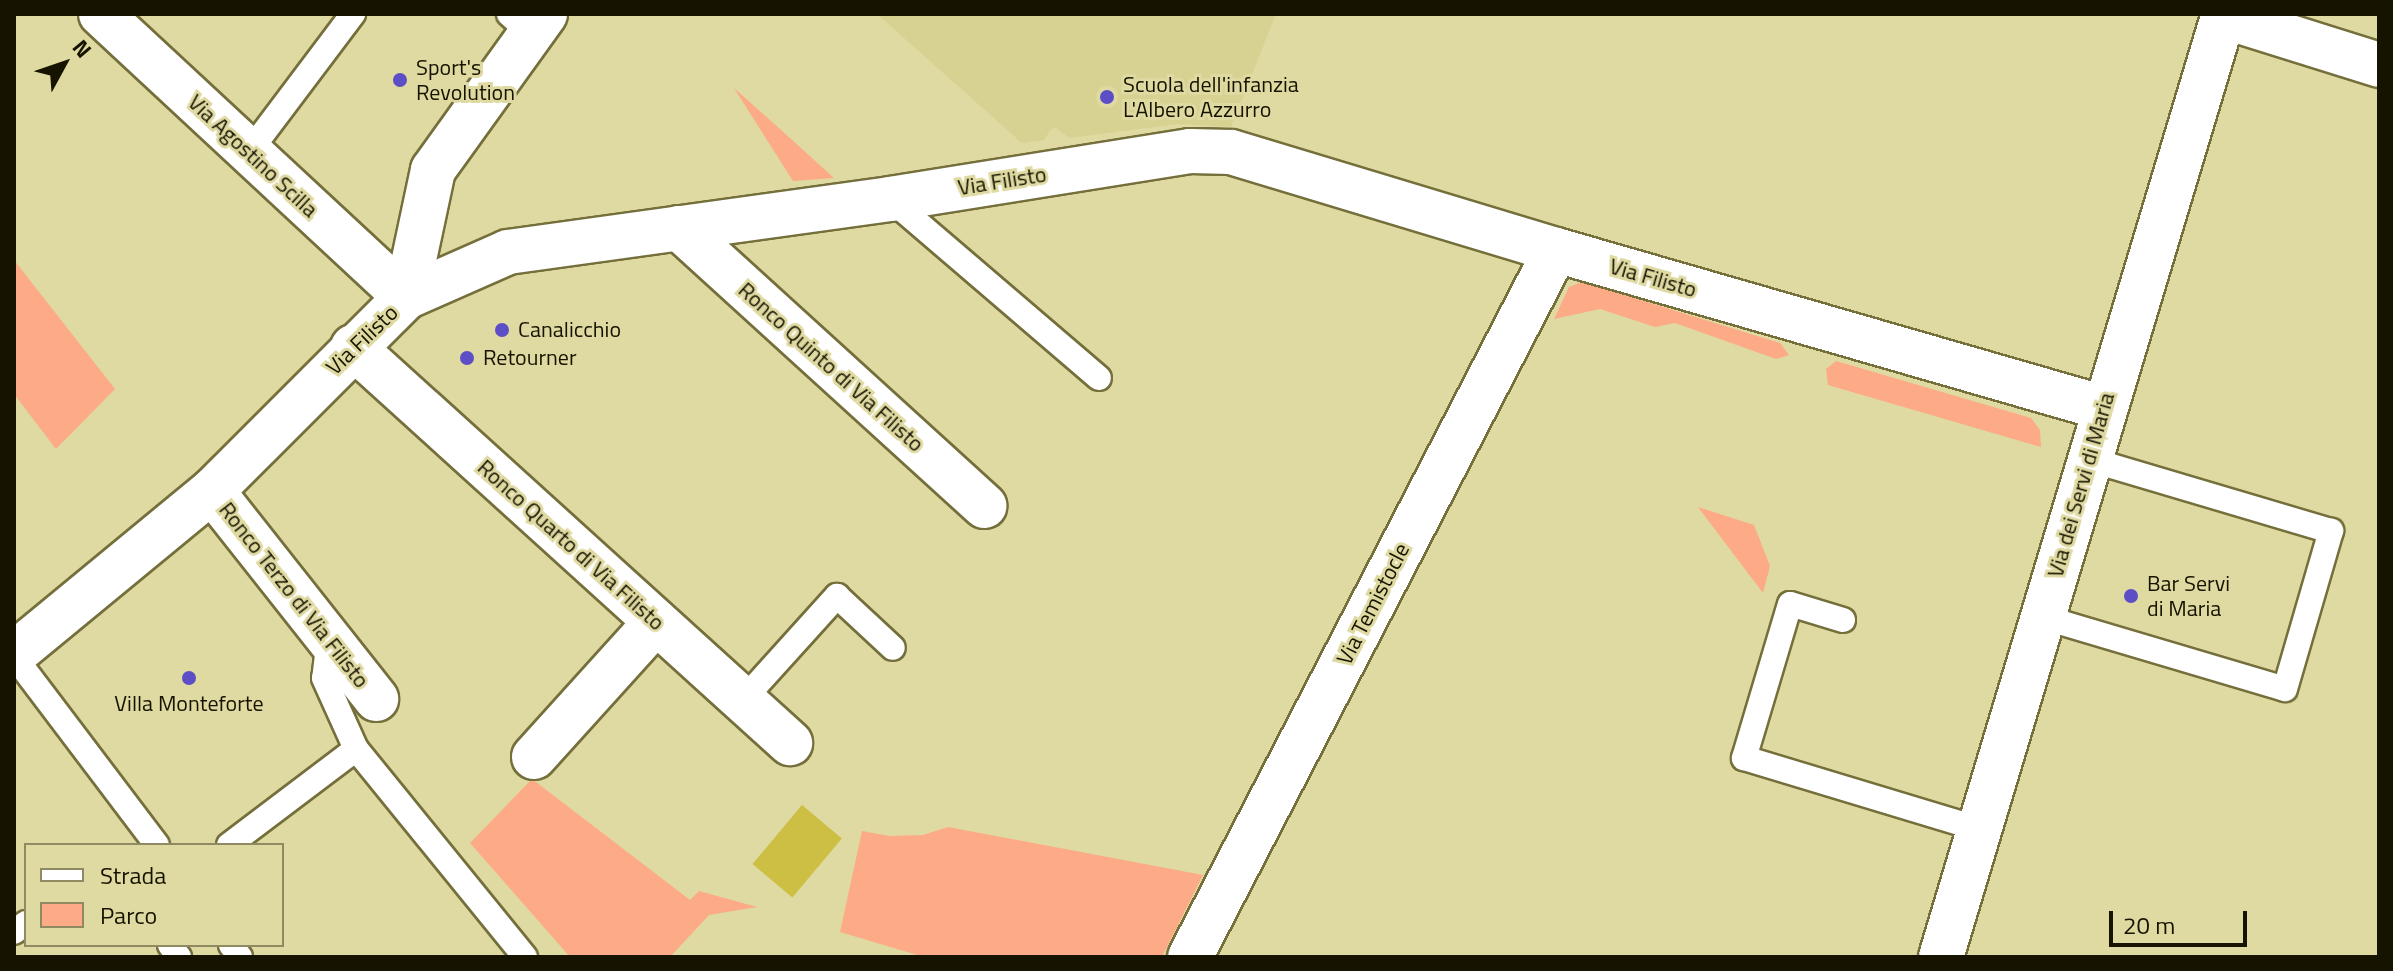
<!DOCTYPE html>
<style>
body{margin:0}
#map{position:relative;width:2393px;height:971px;overflow:hidden;background:#dfd9a2;font-family:"Titillium Web",sans-serif}
div>[style]{position:absolute}
.built>*{inset:0;background:#d8d292}
.green>*{inset:0;background:#fdaa87}
.water>*{inset:0;background:#ccbf43;transform-origin:0 0}
.roads{filter:drop-shadow(2px 0 #746f3b) drop-shadow(-2px 0 #746f3b) drop-shadow(0 2px #746f3b) drop-shadow(0 -2px #746f3b)}
.service>*{height:24px;margin:-12px;padding:0 12px;transform-origin:12px;border-radius:12px;background:#fff}
.minor>*{height:44px;margin:-22px;padding:0 22px;transform-origin:22px;border-radius:22px;background:#fff}
.tertiary>*{height:44px;margin:-22px;padding:0 22px;transform-origin:22px;border-radius:22px;background:#fff}
.dots>*{width:22px;height:22px;translate:-50% -50%;box-sizing:border-box;border:4px solid #dfd9a2;border-radius:50%}
span{translate:-50% -50%;white-space:nowrap;text-align:center;line-height:1.15;-webkit-text-stroke:6px #dfd9a2;paint-order:stroke}
.poi-label{font-size:22px;color:#161401}
.left{translate:0 -50%;text-align:left}
.street-label{font-size:22px;color:#161401}
.frame{position:absolute;inset:0;border:16px solid #161401;pointer-events:none}
.legend{position:absolute;left:24px;top:843px;width:260px;height:104px;box-sizing:border-box;background:#dfd9a2;border:2px solid #8f8a62;margin:0;padding:10px 14px;list-style:none;font-size:24px;color:#161401}
.legend li{display:flex;align-items:center;gap:16px;height:40px}
.legend b{width:40px;border:2px solid #8f8a62}
.north{position:absolute;left:24px;top:24px;width:80px;height:80px;-webkit-text-stroke:6px #dfd9a2;paint-order:stroke;rotate:50deg;font-size:22px;font-weight:700;line-height:32px;text-align:center;color:#161401}
.north::after{content:'';display:block;margin:auto;width:28px;height:36px;background:#161401;clip-path:polygon(50% 0,100% 100%,50% 72%,0 100%)}
.scale{position:absolute;left:2109px;top:911px;width:138px;height:36px;box-sizing:border-box;border:4px solid #161401;border-top:0;padding-left:10px;font-size:24px;line-height:28px;white-space:nowrap;color:#161401;-webkit-text-stroke:6px #dfd9a2;paint-order:stroke}
</style>
<div id="map">
<div class="built">
<i style="clip-path:polygon(877px 14px,1276px 14px,1231px 127px,1178px 124px,1069px 138px,1056px 128px,1051px 129px,1044px 140px,1022px 143px)"></i>
</div>
<div class="green">
<i style="clip-path:polygon(734px 88px,780px 129px,834px 178px,793px 181px)"></i>
<i style="clip-path:polygon(14px 260px,115px 389px,56px 449px,14px 394px)"></i>
<i style="clip-path:polygon(1582px 282px,1780px 343px,1789px 355px,1776px 359px,1675px 323px,1655px 327px,1600px 309px,1554px 319px,1569px 287px)"></i>
<i style="clip-path:polygon(1836px 361px,2031px 418px,2040px 430px,2041px 447px,1828px 385px,1826px 369px)"></i>
<i style="clip-path:polygon(1698px 507px,1754px 525px,1770px 566px,1763px 593px)"></i>
<i style="clip-path:polygon(532px 779px,690px 900px,699px 891px,757px 907px,709px 915px,670px 957px,570px 957px,470px 843px)"></i>
<i style="clip-path:polygon(948px 827px,1203px 875px,1162px 957px,924px 957px,840px 932px,862px 831px,889px 836px,923px 835px)"></i>
</div>
<div class="water">
<i style="left:802px;top:805px;width:52px;height:77px;rotate:40deg"></i>
</div>
<div class="roads">
<div class="service">
<i style="left:509px;top:14px;width:30px;rotate:42deg"></i>
<i style="left:249px;top:152px;width:173px;rotate:-53deg"></i>
<i style="left:890px;top:199px;width:275px;rotate:40.6deg"></i>
<i style="left:2042px;top:617px;width:253px;rotate:16.5deg"></i>
<i style="left:2285px;top:689px;width:165px;rotate:-73.8deg"></i>
<i style="left:2331px;top:531px;width:253px;rotate:-163.5deg"></i>
<i style="left:1843px;top:620px;width:55px;rotate:-163.2deg"></i>
<i style="left:1790px;top:604px;width:161px;rotate:106.6deg"></i>
<i style="left:1744px;top:758px;width:245px;rotate:16.8deg"></i>
<i style="left:329px;top:639px;width:39px;rotate:97deg"></i>
<i style="left:324px;top:678px;width:78px;rotate:65.7deg"></i>
<i style="left:14px;top:656px;width:237px;rotate:52.9deg"></i>
<i style="left:742px;top:701px;width:142px;rotate:-47.9deg"></i>
<i style="left:837px;top:596px;width:76px;rotate:42.9deg"></i>
<i style="left:229px;top:845px;width:159px;rotate:-37.1deg"></i>
<i style="left:356px;top:749px;width:268px;rotate:50.9deg"></i>
<i style="left:14px;top:932px;width:15px;rotate:-37deg"></i>
<i style="left:170px;top:945px;width:15px;rotate:53deg"></i>
<i style="left:231px;top:945px;width:15px;rotate:53deg"></i>
</div>
<div class="minor">
<i style="left:101px;top:14px;width:416px;rotate:42.9deg"></i>
<i style="left:2223px;top:16px;width:164px;rotate:17.4deg"></i>
<i style="left:679px;top:228px;width:413px;rotate:42.3deg"></i>
<i style="left:406px;top:297px;width:130px;rotate:-78deg"></i>
<i style="left:433px;top:170px;width:192px;rotate:-54.3deg"></i>
<i style="left:353px;top:347px;width:590px;rotate:42.18deg"></i>
<i style="left:212px;top:491px;width:265px;rotate:51.7deg"></i>
<i style="left:534px;top:757px;width:182px;rotate:-47.9deg"></i>
<i style="left:1190px;top:957px;width:796px;rotate:-62.63deg"></i>
</div>
<div class="tertiary">
<i style="left:14px;top:654px;width:256px;rotate:-39.5deg"></i>
<i style="left:212px;top:491px;width:274px;rotate:-45deg"></i>
<i style="left:406px;top:297px;width:111px;rotate:-23.8deg"></i>
<i style="left:508px;top:252px;width:386px;rotate:-7.9deg"></i>
<i style="left:890px;top:199px;width:304px;rotate:-9.1deg"></i>
<i style="left:1190px;top:151px;width:41px;rotate:1.4deg"></i>
<i style="left:1231px;top:152px;width:339px;rotate:16.8deg"></i>
<i style="left:1556px;top:250px;width:570px;rotate:16.08deg"></i>
<i style="left:1941px;top:957px;width:985px;rotate:-73.3deg"></i>
</div>
</div>
<div class="dots">
<i style="left:400px;top:80px;background:#5c4ec6"></i>
<i style="left:1107px;top:97px;background:#5c4ec6"></i>
<i style="left:502px;top:330px;background:#5c4ec6"></i>
<i style="left:467px;top:358px;background:#5c4ec6"></i>
<i style="left:2131px;top:596px;background:#5c4ec6"></i>
<i style="left:189px;top:678px;background:#5c4ec6"></i>
</div>
<div class="poi-label">
<span class="left" style="left:416px;top:80px">Sport's<br>Revolution</span>
<span class="left" style="left:1123px;top:97px">Scuola dell'infanzia<br>L'Albero Azzurro</span>
<span class="left" style="left:518px;top:330px">Canalicchio</span>
<span class="left" style="left:483px;top:358px">Retourner</span>
<span class="left" style="left:2147px;top:596px">Bar Servi<br>di Maria</span>
<span style="left:189px;top:704px">Villa Monteforte</span>
</div>
<div class="street-label">
<span style="left:253px;top:156px;rotate:43deg">Via Agostino Scilla</span>
<span style="left:1002px;top:181px;rotate:-9deg">Via Filisto</span>
<span style="left:1653px;top:278px;rotate:16deg">Via Filisto</span>
<span style="left:362px;top:340px;rotate:-44deg">Via Filisto</span>
<span style="left:831px;top:367px;rotate:42deg">Ronco Quinto di Via Filisto</span>
<span style="left:2081px;top:485px;rotate:-74deg">Via dei Servi di Maria</span>
<span style="left:571px;top:545px;rotate:42deg">Ronco Quarto di Via Filisto</span>
<span style="left:294px;top:595px;rotate:52deg">Ronco Terzo di Via Filisto</span>
<span style="left:1373px;top:604px;rotate:-63deg">Via Temistocle</span>
</div>
<div class="frame"></div>
<ul class="legend">
<li><b style="height:10px;background:#fff"></b>Strada</li>
<li><b style="height:22px;background:#fdaa87"></b>Parco</li>
</ul>
<div class="north">N</div>
<div class="scale">20 m</div>
</div>
